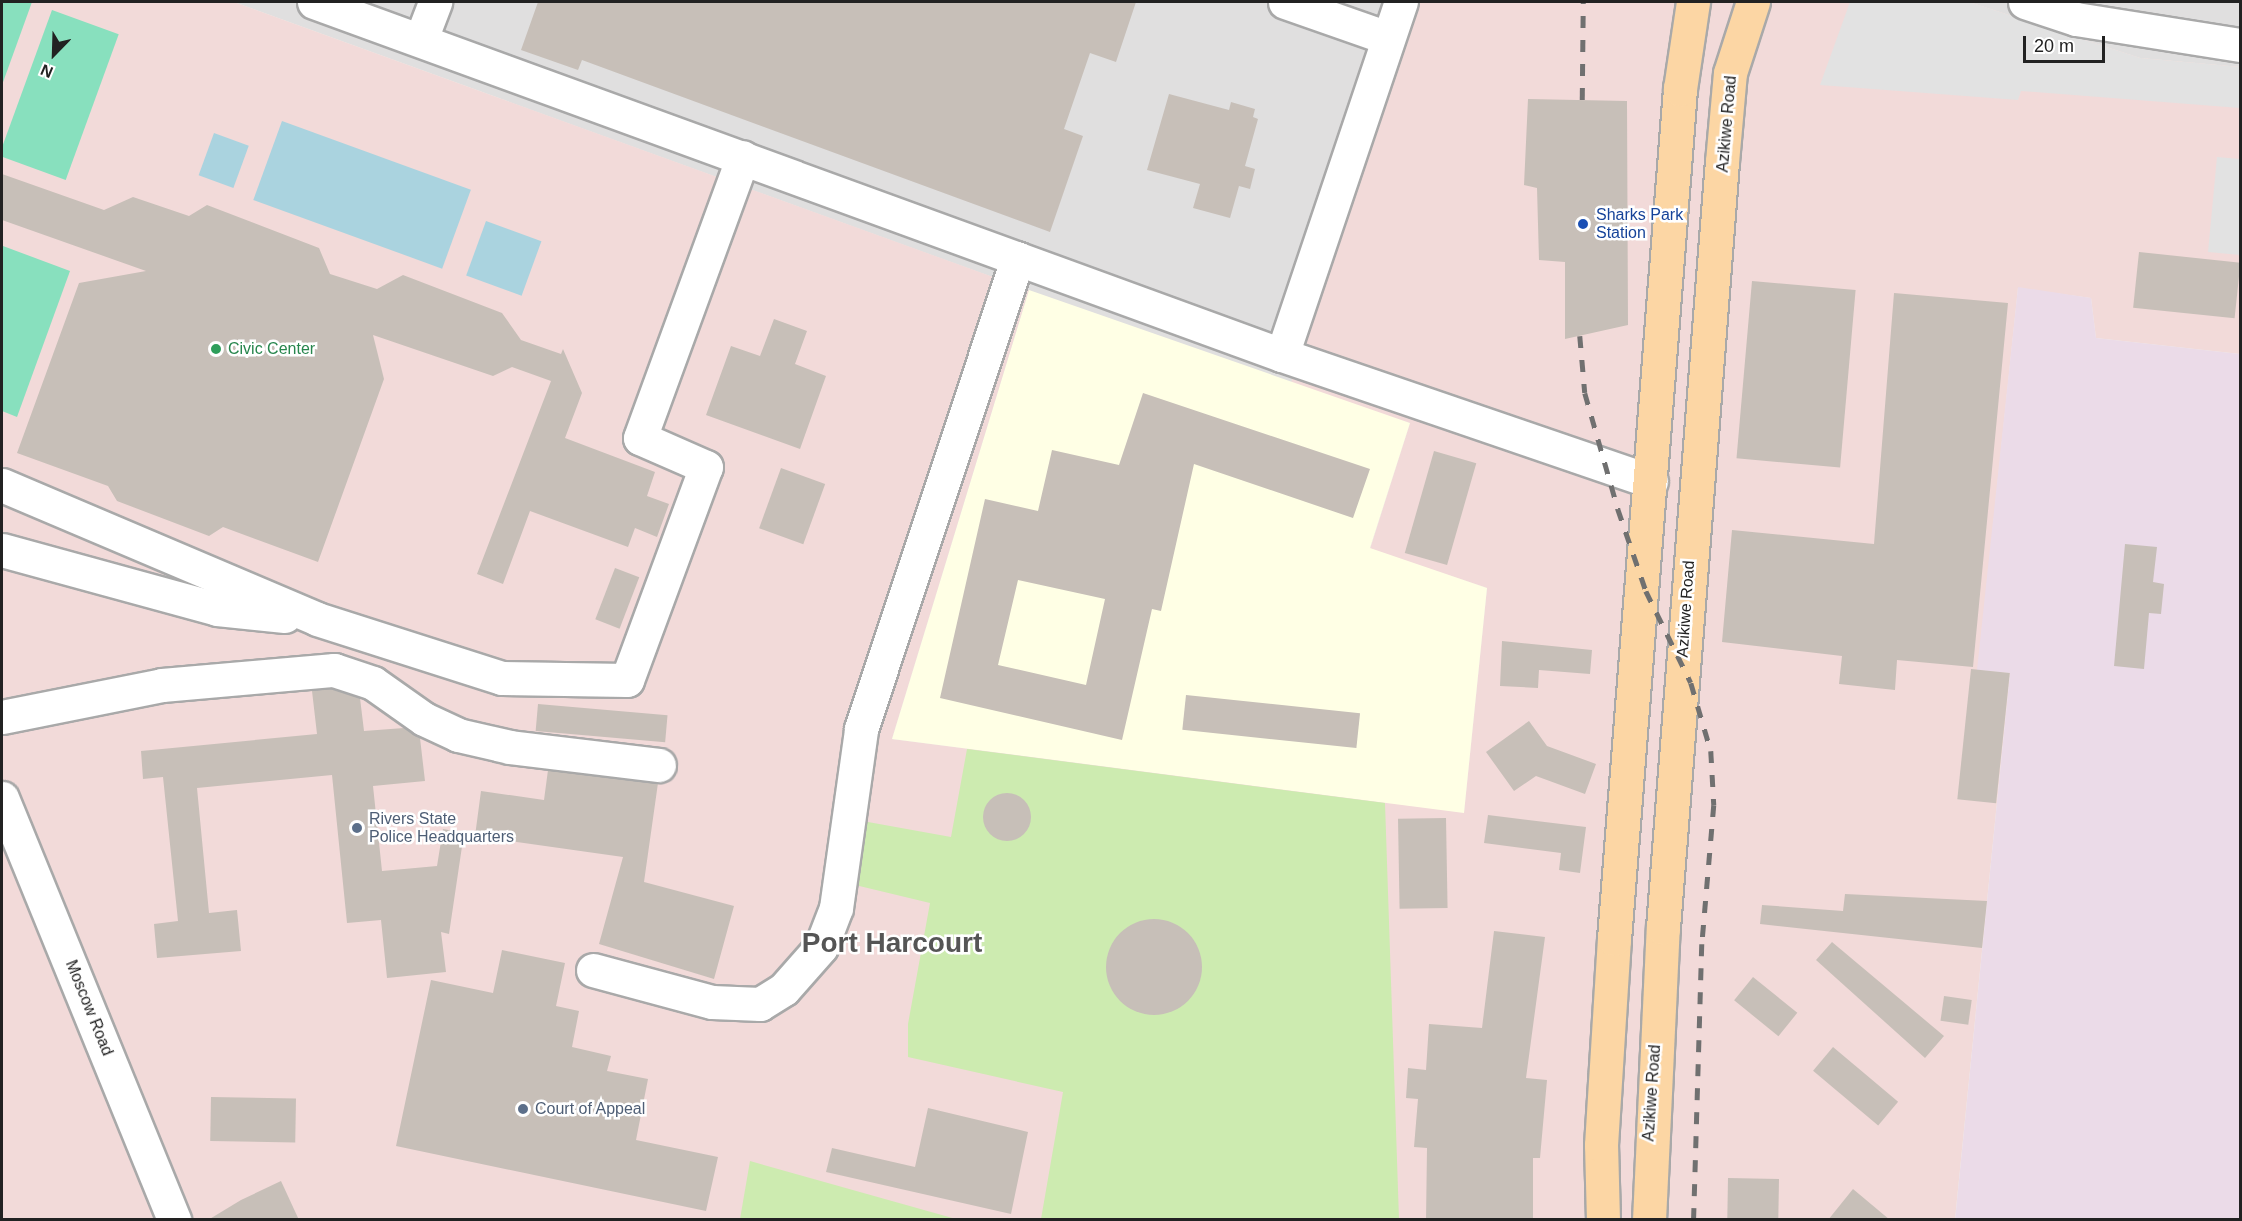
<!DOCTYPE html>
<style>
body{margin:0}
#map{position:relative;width:2242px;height:1221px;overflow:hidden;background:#f2efe9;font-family:Helvetica,sans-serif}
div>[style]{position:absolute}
.residential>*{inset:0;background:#e0dfdf}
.commercial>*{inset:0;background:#f2dad9}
.industrial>*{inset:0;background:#ebdbe8}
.education>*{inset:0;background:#ffffe5}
.grass>*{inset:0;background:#cdebb0}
.pitch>*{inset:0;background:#88e0be;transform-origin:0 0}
.parking>*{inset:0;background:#e2e2e2}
.water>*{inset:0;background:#aad3df;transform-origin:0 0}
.building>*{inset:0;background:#c7bfb8;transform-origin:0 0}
.round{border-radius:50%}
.roads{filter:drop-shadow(2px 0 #a9a9a9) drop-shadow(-2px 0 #a9a9a9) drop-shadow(0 2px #a9a9a9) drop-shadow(0 -2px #a9a9a9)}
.minor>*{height:33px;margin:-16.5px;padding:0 16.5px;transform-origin:16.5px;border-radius:16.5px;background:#fff}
.major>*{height:33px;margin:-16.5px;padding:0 16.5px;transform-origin:16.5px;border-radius:16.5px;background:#fcd6a4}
.rail>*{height:4.5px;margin-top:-2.25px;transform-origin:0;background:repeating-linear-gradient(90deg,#707070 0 12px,transparent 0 24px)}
.dots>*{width:16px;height:16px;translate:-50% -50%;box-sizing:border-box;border:3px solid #fff;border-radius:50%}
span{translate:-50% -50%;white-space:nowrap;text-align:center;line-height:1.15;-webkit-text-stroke:5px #fff;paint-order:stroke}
.street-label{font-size:16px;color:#222}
.transit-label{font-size:16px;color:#164399}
.left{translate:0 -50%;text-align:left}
.leisure-label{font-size:16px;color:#27864d}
.service-label{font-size:16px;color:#4e5e75}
.town-label{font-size:28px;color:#555;font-weight:700}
.frame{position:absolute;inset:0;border:3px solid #222;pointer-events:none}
.north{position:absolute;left:24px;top:24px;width:60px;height:60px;-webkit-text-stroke:4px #fff;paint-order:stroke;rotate:203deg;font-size:16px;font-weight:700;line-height:24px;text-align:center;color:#222}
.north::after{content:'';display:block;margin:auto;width:21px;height:27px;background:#222;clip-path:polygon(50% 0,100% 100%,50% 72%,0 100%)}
.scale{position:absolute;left:2023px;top:36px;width:82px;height:27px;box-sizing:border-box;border:3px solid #222;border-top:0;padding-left:8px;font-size:18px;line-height:21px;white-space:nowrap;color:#222;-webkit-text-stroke:4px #fff;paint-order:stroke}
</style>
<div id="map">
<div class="residential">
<i style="clip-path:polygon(234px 2px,1416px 2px,1410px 423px,1370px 548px,1487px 588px,1464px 813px,892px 739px,1028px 290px)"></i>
<i style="clip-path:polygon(1969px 2px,2240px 2px,2240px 67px,2140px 58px)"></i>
</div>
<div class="commercial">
<i style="clip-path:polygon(2px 2px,234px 2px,1029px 290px,892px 739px,1464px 812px,1487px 588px,1370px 549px,1410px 423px,1290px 386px,1416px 2px,1969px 2px,2140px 58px,2240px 67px,2240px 354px,2096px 338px,2091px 298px,2018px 288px,1978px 670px,2010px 673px,1955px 1219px,2px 1220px)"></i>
</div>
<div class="industrial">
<i style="clip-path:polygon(2018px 287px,2091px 298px,2096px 338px,2240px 354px,2240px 1219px,1955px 1220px,2010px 673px,1977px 670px)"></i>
</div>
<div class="education">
<i style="clip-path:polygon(1029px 290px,1410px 423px,1370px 548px,1487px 588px,1464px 813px,892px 739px)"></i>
</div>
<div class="grass">
<i style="clip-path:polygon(967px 749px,1385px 803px,1399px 1219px,1041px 1219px,1063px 1092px,908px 1057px,908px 1024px,930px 903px,851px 884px,857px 820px,951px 837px)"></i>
<i style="clip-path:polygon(750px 1161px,956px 1219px,740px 1219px)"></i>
</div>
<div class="pitch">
<i style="clip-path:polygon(2px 2px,32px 2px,2px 85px)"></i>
<i style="left:52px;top:10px;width:71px;height:155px;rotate:20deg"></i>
<i style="clip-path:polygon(3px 246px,70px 271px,17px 417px,2px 411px)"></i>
</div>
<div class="parking">
<i style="clip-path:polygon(1850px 2px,1969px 2px,2140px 58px,2240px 67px,2240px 108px,2021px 91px,2018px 100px,1820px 85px)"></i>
<i style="clip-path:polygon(2217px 157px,2240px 159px,2240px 255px,2208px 252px)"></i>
</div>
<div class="water">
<i style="left:282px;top:121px;width:201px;height:84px;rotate:20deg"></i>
<i style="left:214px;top:133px;width:37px;height:45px;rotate:20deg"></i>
<i style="left:486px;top:221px;width:59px;height:58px;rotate:20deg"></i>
</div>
<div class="building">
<i style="clip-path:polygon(538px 2px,1136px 2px,1116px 62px,1090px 53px,1064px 129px,1083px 136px,1050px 232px,582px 60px,578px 70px,521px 50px)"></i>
<i style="clip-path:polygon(1169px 94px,1229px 110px,1231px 102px,1255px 109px,1253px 117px,1258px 119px,1245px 166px,1255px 169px,1250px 189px,1239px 186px,1230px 218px,1193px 208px,1200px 184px,1147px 170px)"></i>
<i style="clip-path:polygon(1528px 99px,1627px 101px,1628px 325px,1565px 339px,1565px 262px,1539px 260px,1537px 188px,1524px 185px)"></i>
<i style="clip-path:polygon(2px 174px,104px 210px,133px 197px,189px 216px,207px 205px,319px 248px,330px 274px,377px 289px,403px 275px,502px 313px,521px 340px,561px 354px,563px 349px,582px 393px,565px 438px,655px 472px,647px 496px,669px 504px,657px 537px,635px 528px,628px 547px,530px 511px,503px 584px,477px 574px,551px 381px,512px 367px,493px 376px,373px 335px,384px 379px,318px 562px,223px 527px,209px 536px,117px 501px,108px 486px,17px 453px,79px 283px,146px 271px,2px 220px)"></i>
<i style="left:2139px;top:252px;width:102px;height:56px;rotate:6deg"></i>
<i style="left:1752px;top:281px;width:104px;height:178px;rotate:5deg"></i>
<i style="clip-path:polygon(1894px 293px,2008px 303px,1973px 667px,1897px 660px,1895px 690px,1839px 684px,1842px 656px,1722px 642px,1732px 530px,1874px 544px)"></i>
<i style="clip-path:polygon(774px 319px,807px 331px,795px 364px,826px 376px,800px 449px,706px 415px,731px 346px,760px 356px)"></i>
<i style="clip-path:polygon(evenodd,1143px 393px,1370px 469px,1353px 518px,1194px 464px,1161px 611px,1152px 609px,1122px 740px,940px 698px,985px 499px,1038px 511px,1052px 450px,1119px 465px,1143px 393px,1018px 580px,1105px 599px,1086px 685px,998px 665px,1018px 580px)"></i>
<i style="left:1434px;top:451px;width:44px;height:106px;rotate:16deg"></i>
<i style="left:781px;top:468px;width:47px;height:64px;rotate:20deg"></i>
<i style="clip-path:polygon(2125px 544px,2157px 547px,2153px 582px,2164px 584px,2161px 614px,2149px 613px,2144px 669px,2114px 666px)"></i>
<i style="left:615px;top:568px;width:26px;height:55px;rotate:21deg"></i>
<i style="clip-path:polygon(1502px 641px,1592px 650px,1590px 674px,1539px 670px,1538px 688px,1500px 686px)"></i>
<i style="left:1971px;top:669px;width:39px;height:131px;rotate:6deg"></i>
<i style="clip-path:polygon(332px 689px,360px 698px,364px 731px,404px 728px,420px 738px,425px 781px,373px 786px,382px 871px,437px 866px,443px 829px,464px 833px,449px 934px,441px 932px,446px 972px,387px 978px,381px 920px,347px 923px,332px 775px,197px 788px,209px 913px,237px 910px,241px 951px,157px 958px,154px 924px,178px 921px,163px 777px,143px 779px,141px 751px,317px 734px,312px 691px)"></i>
<i style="left:1186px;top:695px;width:175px;height:35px;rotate:6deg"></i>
<i style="left:538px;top:704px;width:130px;height:27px;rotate:5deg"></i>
<i style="clip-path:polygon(1529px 721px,1547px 746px,1596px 764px,1585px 794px,1536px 776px,1514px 791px,1486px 752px)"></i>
<i style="clip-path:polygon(548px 770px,658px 783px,644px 882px,734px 906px,714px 979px,599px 944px,623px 857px,475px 836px,481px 791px,544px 800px)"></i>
<i class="round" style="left:983px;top:793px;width:48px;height:48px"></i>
<i style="clip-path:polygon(1488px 815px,1586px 827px,1580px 873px,1559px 870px,1561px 853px,1484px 843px)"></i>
<i style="left:1446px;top:818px;width:90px;height:48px;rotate:89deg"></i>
<i style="clip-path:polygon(1845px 894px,1987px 901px,1982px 948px,1760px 924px,1762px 905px,1843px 911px)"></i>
<i class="round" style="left:1106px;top:919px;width:96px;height:96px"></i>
<i style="clip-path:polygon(1494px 931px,1545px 937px,1526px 1078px,1547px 1080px,1540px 1158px,1533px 1158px,1533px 1220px,1426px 1220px,1427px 1148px,1414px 1147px,1418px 1099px,1406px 1098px,1408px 1068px,1426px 1070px,1429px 1024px,1482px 1028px)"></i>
<i style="clip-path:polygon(1832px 942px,1944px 1036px,1925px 1058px,1816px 960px)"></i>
<i style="clip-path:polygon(502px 950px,565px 963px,556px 1006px,579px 1011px,572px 1047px,611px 1056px,607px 1071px,648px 1079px,636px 1140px,718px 1157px,706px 1211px,396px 1146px,431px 980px,493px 993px)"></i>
<i style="left:1753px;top:977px;width:57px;height:30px;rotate:39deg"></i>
<i style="left:1944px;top:996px;width:28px;height:25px;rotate:8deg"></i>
<i style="left:1833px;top:1047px;width:85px;height:31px;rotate:40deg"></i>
<i style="left:211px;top:1097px;width:85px;height:44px;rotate:1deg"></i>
<i style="clip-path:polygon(928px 1108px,1028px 1132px,1011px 1214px,826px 1172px,832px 1148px,915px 1167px)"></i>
<i style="left:1728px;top:1178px;width:51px;height:42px;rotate:1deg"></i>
<i style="clip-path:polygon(281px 1181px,299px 1220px,208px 1220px,241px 1200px)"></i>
<i style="clip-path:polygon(1853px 1189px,1890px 1220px,1828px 1220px)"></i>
</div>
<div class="roads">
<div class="minor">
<i style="left:314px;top:2px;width:1030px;rotate:20.04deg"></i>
<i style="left:1282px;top:355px;width:390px;rotate:18.9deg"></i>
<i style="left:1285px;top:2px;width:109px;rotate:19.3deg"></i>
<i style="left:2025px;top:2px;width:54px;rotate:18.4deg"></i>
<i style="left:2076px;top:19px;width:166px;rotate:9deg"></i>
<i style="left:421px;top:39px;width:40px;rotate:-69deg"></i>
<i style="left:1282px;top:355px;width:373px;rotate:-71.4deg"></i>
<i style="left:2px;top:485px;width:342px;rotate:23deg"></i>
<i style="left:317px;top:619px;width:194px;rotate:17.7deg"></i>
<i style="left:502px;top:678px;width:125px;rotate:0.9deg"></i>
<i style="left:627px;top:680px;width:227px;rotate:-69.7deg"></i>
<i style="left:706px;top:467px;width:72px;rotate:-156.3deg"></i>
<i style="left:640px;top:438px;width:299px;rotate:-69.9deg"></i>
<i style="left:2px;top:550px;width:223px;rotate:15.3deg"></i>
<i style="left:217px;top:609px;width:68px;rotate:5.9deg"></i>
<i style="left:2px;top:717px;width:163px;rotate:-11.3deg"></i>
<i style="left:162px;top:685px;width:173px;rotate:-5deg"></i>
<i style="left:334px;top:670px;width:41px;rotate:18.4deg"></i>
<i style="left:373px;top:683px;width:62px;rotate:35.2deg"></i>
<i style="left:424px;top:719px;width:38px;rotate:25deg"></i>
<i style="left:458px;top:735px;width:53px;rotate:13deg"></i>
<i style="left:510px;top:747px;width:150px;rotate:6.9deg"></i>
<i style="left:2px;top:798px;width:456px;rotate:67.8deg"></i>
<i style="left:593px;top:970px;width:123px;rotate:15.1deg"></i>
<i style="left:712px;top:1002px;width:48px;rotate:2.4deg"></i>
<i style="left:760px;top:1004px;width:28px;rotate:-32deg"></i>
<i style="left:784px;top:989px;width:56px;rotate:-48.6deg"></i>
<i style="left:821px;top:947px;width:42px;rotate:-69deg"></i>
<i style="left:836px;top:908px;width:181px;rotate:-82deg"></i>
<i style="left:861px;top:729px;width:496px;rotate:-71.6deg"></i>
</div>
<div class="major">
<i style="left:1603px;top:1220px;width:75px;rotate:-91.5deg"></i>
<i style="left:1601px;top:1145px;width:206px;rotate:-86.4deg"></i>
<i style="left:1614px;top:939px;width:853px;rotate:-85.56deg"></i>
<i style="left:1680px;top:89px;width:88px;rotate:-81.5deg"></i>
<i style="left:1649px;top:1220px;width:292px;rotate:-87.3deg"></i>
<i style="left:1663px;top:928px;width:768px;rotate:-85.6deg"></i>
<i style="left:1722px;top:162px;width:89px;rotate:-84.9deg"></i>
<i style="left:1730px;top:73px;width:75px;rotate:-72.1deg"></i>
</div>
</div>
<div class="rail">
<i style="left:1582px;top:100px;width:98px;rotate:-89.4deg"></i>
<i style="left:1580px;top:336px;width:57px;rotate:85deg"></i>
<i style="left:1585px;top:393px;width:121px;rotate:74.1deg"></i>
<i style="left:1618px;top:509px;width:87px;rotate:71.1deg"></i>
<i style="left:1646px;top:591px;width:102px;rotate:63.9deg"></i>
<i style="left:1691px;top:683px;width:71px;rotate:73.6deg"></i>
<i style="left:1711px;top:751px;width:54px;rotate:86.8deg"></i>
<i style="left:1714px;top:805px;width:140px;rotate:94.9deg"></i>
<i style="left:1702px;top:944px;width:276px;rotate:91.7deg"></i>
</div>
<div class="dots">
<i style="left:1583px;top:224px;background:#1a4fb4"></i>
<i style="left:216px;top:349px;background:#2e9e5b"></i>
<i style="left:357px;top:828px;background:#5c6f8a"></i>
<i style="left:523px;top:1109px;background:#5c6f8a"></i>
</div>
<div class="street-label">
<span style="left:1727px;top:124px;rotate:-85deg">Azikiwe Road</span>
<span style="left:1686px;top:609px;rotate:-86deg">Azikiwe Road</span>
<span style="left:89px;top:1008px;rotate:68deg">Moscow Road</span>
<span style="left:1652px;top:1093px;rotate:-86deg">Azikiwe Road</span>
</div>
<div class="transit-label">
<span class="left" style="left:1596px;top:224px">Sharks Park<br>Station</span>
</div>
<div class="leisure-label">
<span class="left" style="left:228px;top:349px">Civic Center</span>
</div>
<div class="service-label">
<span class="left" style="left:369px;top:828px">Rivers State<br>Police Headquarters</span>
<span class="left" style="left:535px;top:1109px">Court of Appeal</span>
</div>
<div class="town-label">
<span style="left:892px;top:943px">Port Harcourt</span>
</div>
<div class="frame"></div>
<div class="north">N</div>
<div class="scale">20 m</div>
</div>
